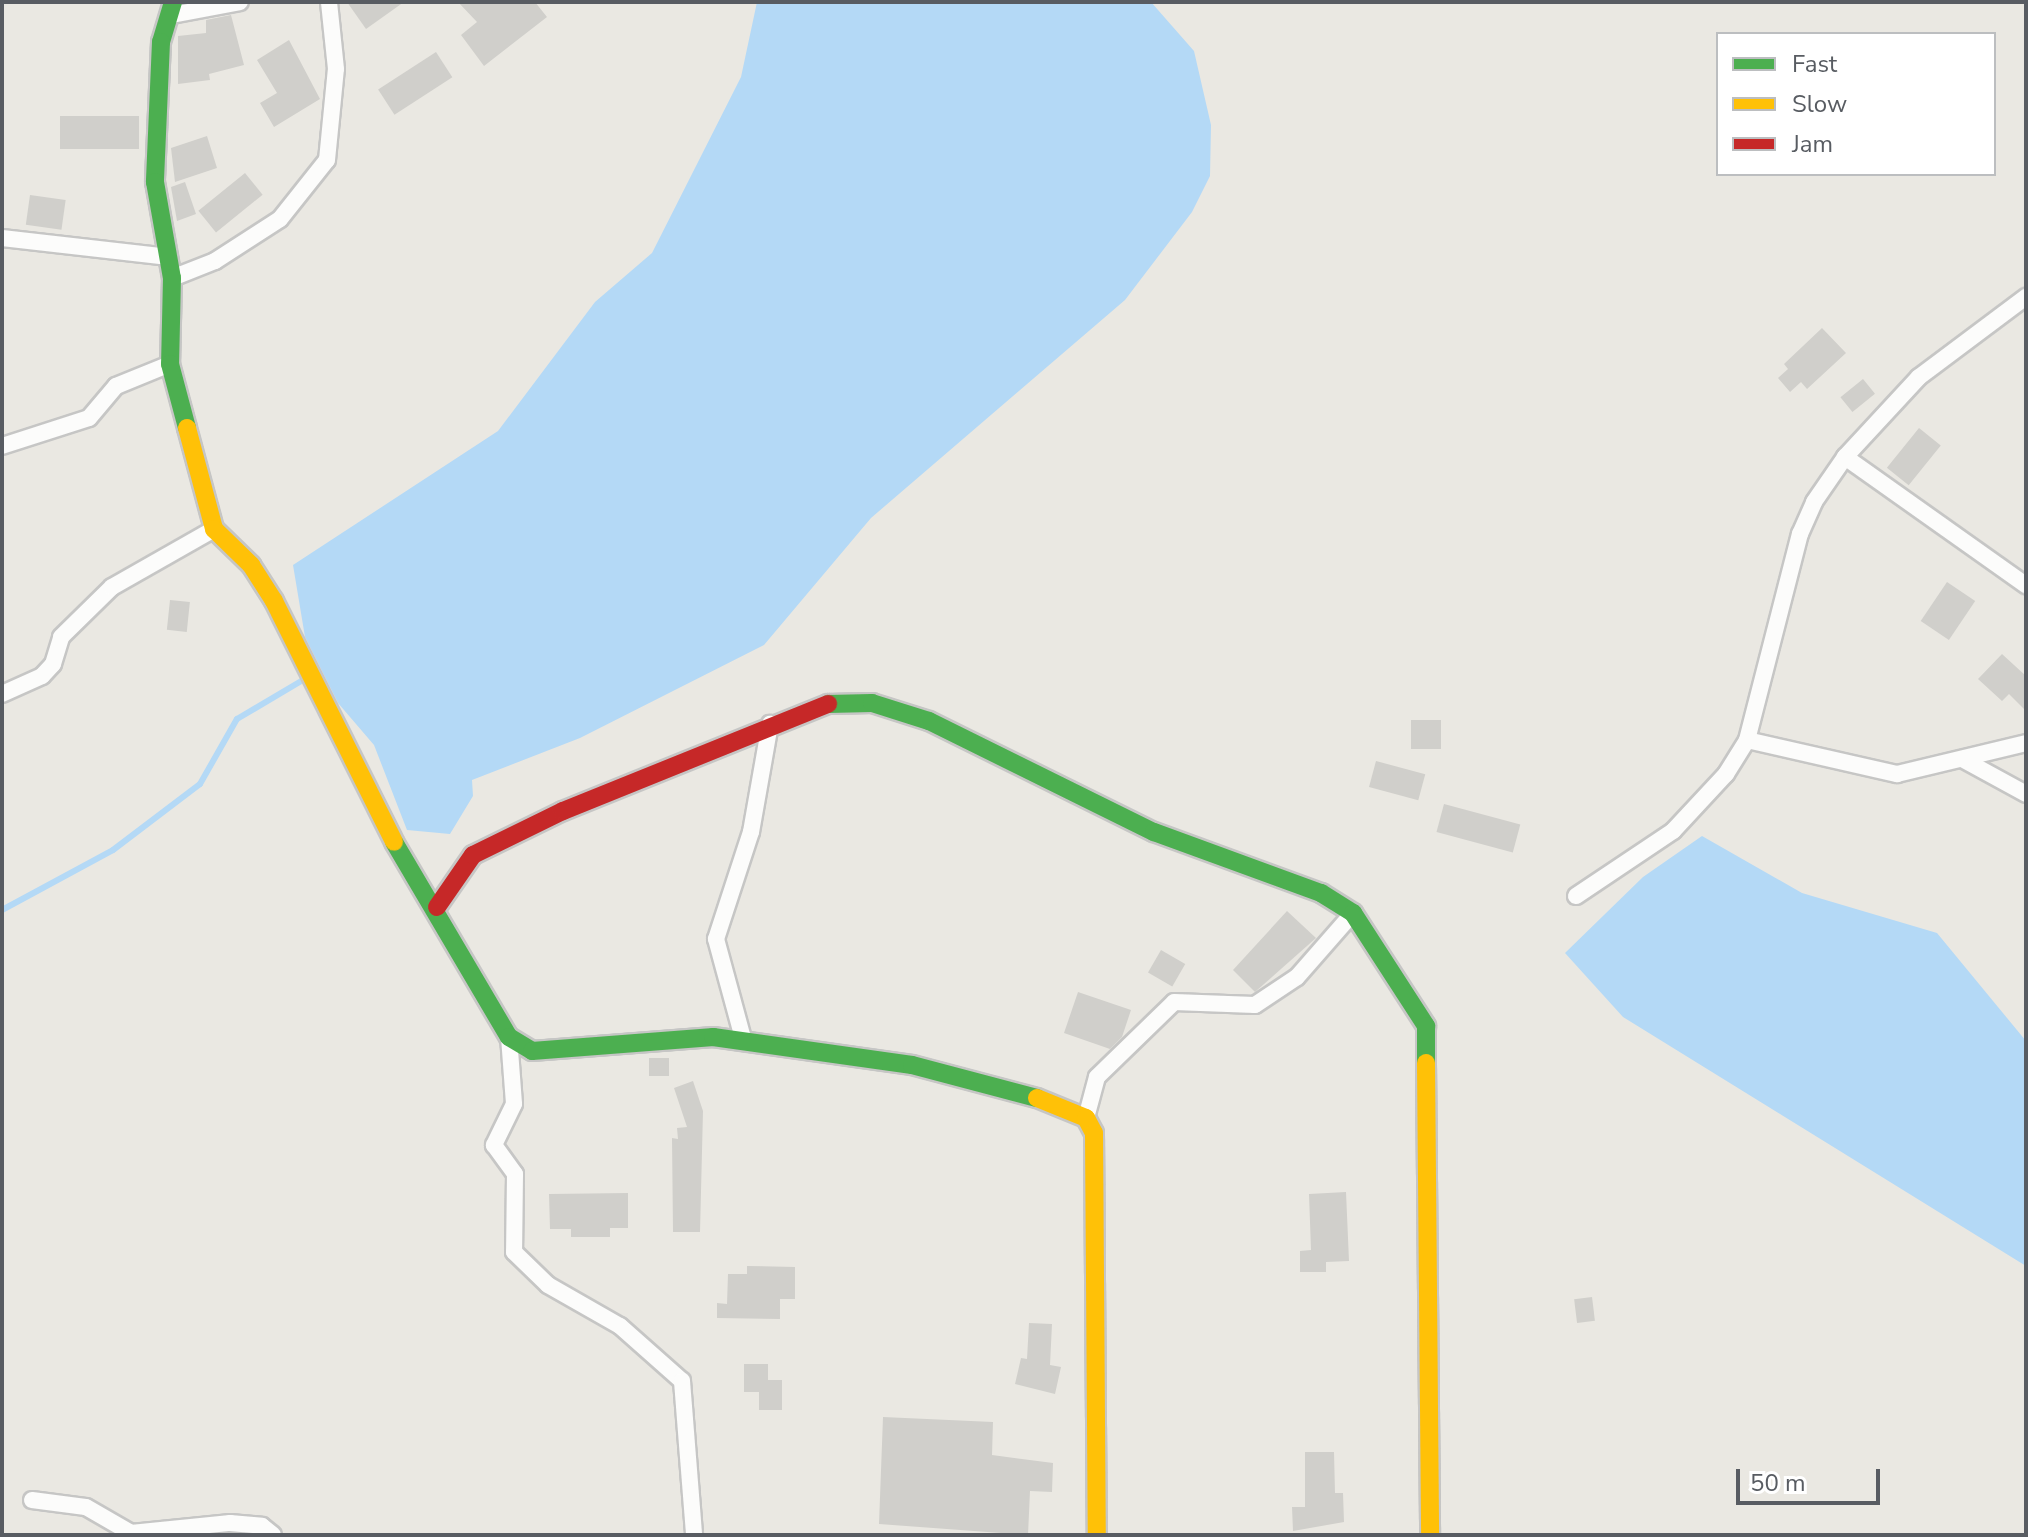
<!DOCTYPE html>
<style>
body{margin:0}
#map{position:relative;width:2028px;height:1537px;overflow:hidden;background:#eae8e2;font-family:"Nunito Sans",sans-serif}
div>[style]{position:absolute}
.water>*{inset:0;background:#b4d9f6}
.stream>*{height:6px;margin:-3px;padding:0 3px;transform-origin:3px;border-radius:3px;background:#b4d9f6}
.building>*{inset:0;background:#d0cfcb;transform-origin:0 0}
.roads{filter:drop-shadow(2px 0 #c6c6c5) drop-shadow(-2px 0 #c6c6c5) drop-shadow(0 2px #c6c6c5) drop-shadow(0 -2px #c6c6c5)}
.street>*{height:16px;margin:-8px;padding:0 8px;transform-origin:8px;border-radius:8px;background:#fcfcfb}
.fast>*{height:18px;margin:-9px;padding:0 9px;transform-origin:9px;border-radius:9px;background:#4caf50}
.slow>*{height:18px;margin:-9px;padding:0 9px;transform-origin:9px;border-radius:9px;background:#ffc107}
.jam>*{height:18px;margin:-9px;padding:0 9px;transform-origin:9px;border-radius:9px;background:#c62828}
span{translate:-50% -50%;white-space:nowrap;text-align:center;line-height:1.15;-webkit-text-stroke:8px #fff;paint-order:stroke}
.frame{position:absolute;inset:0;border:4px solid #585c62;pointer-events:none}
.legend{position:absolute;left:1716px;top:32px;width:280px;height:144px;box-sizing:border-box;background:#fff;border:2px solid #bcbec0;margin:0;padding:10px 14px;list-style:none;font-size:24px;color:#585c62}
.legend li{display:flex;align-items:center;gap:16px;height:40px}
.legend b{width:40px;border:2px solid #bcbec0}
.scale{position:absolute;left:1736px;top:1469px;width:144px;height:36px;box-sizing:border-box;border:4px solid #585c62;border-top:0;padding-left:10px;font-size:24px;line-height:28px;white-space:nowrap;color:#585c62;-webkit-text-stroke:6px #fff;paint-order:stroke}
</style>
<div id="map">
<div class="water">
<i style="clip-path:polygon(757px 2px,1151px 2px,1194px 51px,1211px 125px,1210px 176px,1192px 212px,1125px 300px,871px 518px,764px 645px,580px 738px,472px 780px,473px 796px,450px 834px,407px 830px,374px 745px,338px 703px,305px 637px,293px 565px,498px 431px,595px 302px,652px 253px,741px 77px)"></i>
<i style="clip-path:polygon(1702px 836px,1802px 893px,1937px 933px,2026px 1041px,2026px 1266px,1623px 1017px,1565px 953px,1643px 877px)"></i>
</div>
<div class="stream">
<i style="left:2px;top:910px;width:126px;rotate:-28.4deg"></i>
<i style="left:113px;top:850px;width:109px;rotate:-37.2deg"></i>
<i style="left:200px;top:784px;width:75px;rotate:-60.4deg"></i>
<i style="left:237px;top:719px;width:82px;rotate:-30.6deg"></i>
</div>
<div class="building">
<i style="clip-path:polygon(347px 2px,404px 2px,366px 29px)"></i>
<i style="clip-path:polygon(458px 2px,535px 2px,547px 17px,484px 66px,461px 35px,477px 22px)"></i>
<i style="clip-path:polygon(231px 15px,244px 65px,209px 74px,210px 80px,178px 84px,178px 36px,206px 33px,206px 20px)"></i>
<i style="clip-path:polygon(289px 40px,320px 99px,274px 127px,260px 103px,277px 93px,257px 60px)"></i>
<i style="left:436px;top:52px;width:30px;height:69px;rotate:57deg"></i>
<i style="left:139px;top:116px;width:33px;height:79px;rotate:90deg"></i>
<i style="clip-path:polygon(207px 136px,217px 168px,175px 182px,171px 148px)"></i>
<i style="left:245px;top:173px;width:28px;height:60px;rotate:51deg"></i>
<i style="clip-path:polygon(185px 182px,196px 214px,177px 221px,171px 187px)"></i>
<i style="left:30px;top:195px;width:36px;height:30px;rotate:8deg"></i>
<i style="clip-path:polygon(1822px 328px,1846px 353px,1807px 389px,1801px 382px,1790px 392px,1778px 378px,1788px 369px,1784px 364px)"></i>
<i style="left:1863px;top:379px;width:19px;height:29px;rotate:51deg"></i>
<i style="left:1919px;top:428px;width:28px;height:51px;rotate:39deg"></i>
<i style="left:1947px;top:582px;width:34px;height:47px;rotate:34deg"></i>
<i style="left:170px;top:600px;width:20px;height:30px;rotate:6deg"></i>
<i style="clip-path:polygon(2002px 654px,2026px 676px,2026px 711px,2009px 694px,2002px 701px,1978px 679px)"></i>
<i style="left:1411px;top:720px;width:30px;height:29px"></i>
<i style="left:1376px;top:761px;width:51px;height:27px;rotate:15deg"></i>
<i style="left:1444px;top:804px;width:79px;height:29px;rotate:15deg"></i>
<i style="clip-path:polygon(1287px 911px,1316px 938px,1255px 992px,1233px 970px)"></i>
<i style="left:1161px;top:950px;width:28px;height:26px;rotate:30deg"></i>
<i style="clip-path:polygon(1078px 992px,1131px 1010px,1122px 1037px,1110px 1049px,1064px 1033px)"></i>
<i style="left:669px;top:1058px;width:18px;height:20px;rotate:90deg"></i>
<i style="clip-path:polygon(693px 1081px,703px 1111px,700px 1232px,673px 1232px,672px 1138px,678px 1139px,677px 1128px,687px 1127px,674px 1088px)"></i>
<i style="clip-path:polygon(1346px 1192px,1349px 1261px,1326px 1262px,1326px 1272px,1300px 1272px,1300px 1251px,1311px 1250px,1309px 1194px)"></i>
<i style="clip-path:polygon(628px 1193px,628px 1228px,610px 1228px,610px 1237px,571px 1237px,571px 1229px,550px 1229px,549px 1194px)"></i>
<i style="clip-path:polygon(747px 1266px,795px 1267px,795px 1299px,780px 1299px,780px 1319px,717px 1318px,717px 1303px,727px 1304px,728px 1274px,747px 1274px)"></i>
<i style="left:1592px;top:1297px;width:24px;height:18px;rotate:83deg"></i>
<i style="clip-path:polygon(1029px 1323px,1052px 1324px,1050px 1365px,1061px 1367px,1055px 1394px,1015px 1384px,1021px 1358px,1027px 1359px)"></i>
<i style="clip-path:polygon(744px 1364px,768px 1364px,768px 1380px,782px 1380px,782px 1410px,759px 1410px,759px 1392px,744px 1392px)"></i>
<i style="clip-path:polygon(883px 1417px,993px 1422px,992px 1455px,1053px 1463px,1052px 1492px,1030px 1491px,1028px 1535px,879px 1524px)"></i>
<i style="clip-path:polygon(1305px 1452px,1334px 1452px,1335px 1493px,1343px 1493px,1344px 1522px,1293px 1531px,1292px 1507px,1305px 1507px)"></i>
</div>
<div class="roads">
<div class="street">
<i style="left:172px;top:15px;width:69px;rotate:-10.8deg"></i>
<i style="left:2px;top:238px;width:168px;rotate:6.5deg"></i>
<i style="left:172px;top:278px;width:46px;rotate:-21.6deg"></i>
<i style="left:215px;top:261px;width:77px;rotate:-32.9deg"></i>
<i style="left:280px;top:219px;width:75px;rotate:-51.5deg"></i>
<i style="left:327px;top:160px;width:91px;rotate:-84.4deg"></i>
<i style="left:336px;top:69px;width:67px;rotate:-96deg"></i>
<i style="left:2px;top:446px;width:91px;rotate:-17.8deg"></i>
<i style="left:89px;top:418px;width:42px;rotate:-49.8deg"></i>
<i style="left:116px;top:386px;width:58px;rotate:-22.2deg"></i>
<i style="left:1845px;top:457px;width:222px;rotate:35.3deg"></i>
<i style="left:2px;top:694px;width:44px;rotate:-24.2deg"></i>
<i style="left:42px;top:676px;width:16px;rotate:-47deg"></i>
<i style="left:53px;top:664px;width:28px;rotate:-73deg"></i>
<i style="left:61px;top:637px;width:71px;rotate:-44.4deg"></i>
<i style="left:112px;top:587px;width:117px;rotate:-29.6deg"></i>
<i style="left:1747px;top:740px;width:154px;rotate:12.8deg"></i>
<i style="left:1897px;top:774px;width:133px;rotate:-13.5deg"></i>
<i style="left:1964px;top:760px;width:71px;rotate:28.7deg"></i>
<i style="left:1576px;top:896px;width:117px;rotate:-33.8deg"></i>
<i style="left:1673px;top:831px;width:78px;rotate:-47.1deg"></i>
<i style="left:1726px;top:774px;width:40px;rotate:-58deg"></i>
<i style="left:1747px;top:740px;width:213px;rotate:-75.6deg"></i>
<i style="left:1800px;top:534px;width:35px;rotate:-66deg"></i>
<i style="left:1814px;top:502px;width:55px;rotate:-55.4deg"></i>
<i style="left:1845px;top:457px;width:109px;rotate:-47.2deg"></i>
<i style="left:1919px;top:377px;width:134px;rotate:-36.8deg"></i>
<i style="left:509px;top:1037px;width:67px;rotate:85.7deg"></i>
<i style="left:514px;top:1104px;width:46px;rotate:116deg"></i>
<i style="left:494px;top:1145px;width:36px;rotate:54deg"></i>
<i style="left:515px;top:1174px;width:78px;rotate:90.7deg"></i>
<i style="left:514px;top:1252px;width:47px;rotate:44.1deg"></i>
<i style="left:548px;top:1285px;width:83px;rotate:29.7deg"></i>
<i style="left:620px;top:1326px;width:83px;rotate:41.6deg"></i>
<i style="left:682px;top:1381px;width:154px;rotate:85.5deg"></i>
<i style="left:744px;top:1042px;width:107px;rotate:-105.2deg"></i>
<i style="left:716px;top:939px;width:113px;rotate:-71.9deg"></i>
<i style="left:751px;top:832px;width:110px;rotate:-80deg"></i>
<i style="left:1086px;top:1118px;width:42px;rotate:-75deg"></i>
<i style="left:1097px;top:1077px;width:107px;rotate:-44.2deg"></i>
<i style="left:1174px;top:1002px;width:81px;rotate:2.1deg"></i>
<i style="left:1255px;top:1005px;width:50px;rotate:-33.7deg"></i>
<i style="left:1297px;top:977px;width:85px;rotate:-48.8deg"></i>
<i style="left:32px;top:1500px;width:54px;rotate:7.4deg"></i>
<i style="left:86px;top:1507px;width:52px;rotate:30deg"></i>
<i style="left:131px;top:1533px;width:100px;rotate:-5.8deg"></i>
<i style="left:230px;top:1523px;width:32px;rotate:5deg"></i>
<i style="left:262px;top:1526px;width:14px;rotate:39deg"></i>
</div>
<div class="fast">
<i style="left:173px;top:2px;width:42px;rotate:106.7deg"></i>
<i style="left:161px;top:42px;width:140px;rotate:92.5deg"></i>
<i style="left:155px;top:182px;width:97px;rotate:80deg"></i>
<i style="left:172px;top:278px;width:86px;rotate:91.3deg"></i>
<i style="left:170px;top:364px;width:66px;rotate:75.1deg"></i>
<i style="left:828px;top:704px;width:44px;rotate:-1.3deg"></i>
<i style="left:872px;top:703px;width:60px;rotate:17.5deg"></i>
<i style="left:929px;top:721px;width:251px;rotate:26.3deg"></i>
<i style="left:1154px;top:832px;width:178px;rotate:20.1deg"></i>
<i style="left:1321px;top:893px;width:38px;rotate:32deg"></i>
<i style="left:1353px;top:913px;width:135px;rotate:57.1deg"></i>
<i style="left:1426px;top:1026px;width:37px;rotate:90deg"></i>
<i style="left:394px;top:842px;width:226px;rotate:59.5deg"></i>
<i style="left:509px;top:1037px;width:27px;rotate:31deg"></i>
<i style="left:532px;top:1051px;width:182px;rotate:-4.4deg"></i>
<i style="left:713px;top:1037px;width:201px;rotate:8deg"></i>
<i style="left:912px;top:1065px;width:129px;rotate:14.8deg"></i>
</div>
<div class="slow">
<i style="left:187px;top:428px;width:105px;rotate:75deg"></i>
<i style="left:214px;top:529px;width:52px;rotate:44.2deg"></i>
<i style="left:251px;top:565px;width:43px;rotate:57.4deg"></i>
<i style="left:274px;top:601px;width:269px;rotate:63.5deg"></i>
<i style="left:1426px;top:1063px;width:472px;rotate:89.5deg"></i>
<i style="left:1037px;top:1098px;width:53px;rotate:22.2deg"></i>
<i style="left:1086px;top:1118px;width:17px;rotate:62deg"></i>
<i style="left:1094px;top:1133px;width:402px;rotate:89.6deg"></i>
</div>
<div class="jam">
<i style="left:437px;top:907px;width:63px;rotate:-55.3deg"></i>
<i style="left:473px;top:855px;width:100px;rotate:-26.1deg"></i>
<i style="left:563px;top:811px;width:286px;rotate:-22deg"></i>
</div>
</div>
<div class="frame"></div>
<ul class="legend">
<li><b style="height:10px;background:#4caf50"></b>Fast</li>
<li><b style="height:10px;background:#ffc107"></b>Slow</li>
<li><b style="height:10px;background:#c62828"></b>Jam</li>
</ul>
<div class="scale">50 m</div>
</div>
